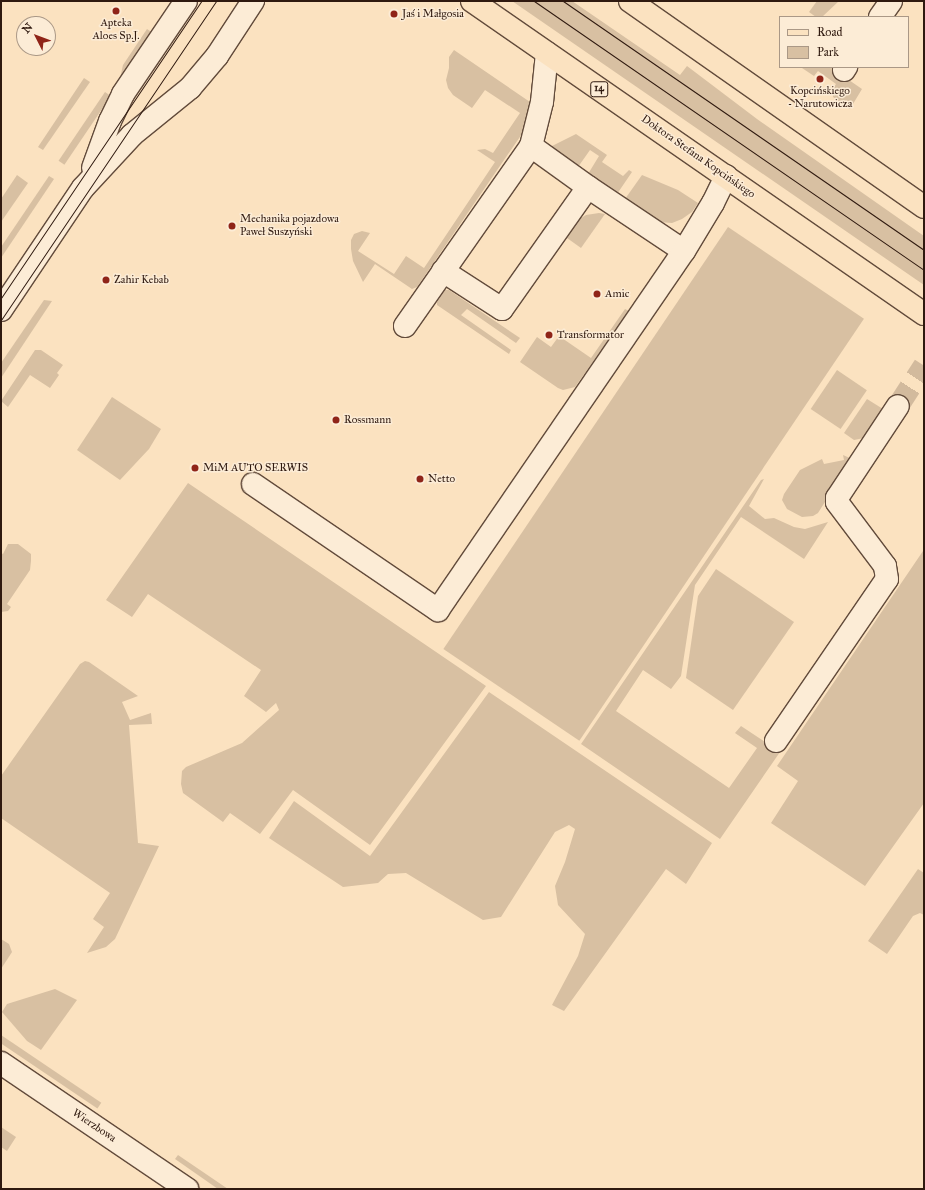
<!DOCTYPE html>
<meta charset="utf-8">
<style>
body{margin:0}
#map{position:relative;width:925px;height:1190px;overflow:hidden;background:#fbe2c0;font-family:"IM FELL Great Primer",serif}
div>[style]{position:absolute}
.green>*{inset:0;background:#d8c0a2;transform-origin:0 0}
.minor-tunnel>*{height:22px;margin-top:-11px;transform-origin:0;background:repeating-linear-gradient(90deg,#d2ba9d 0 22px,transparent 0 33px)}
.roads{filter:drop-shadow(1px 0 #624b3b) drop-shadow(-1px 0 #624b3b) drop-shadow(0 1px #624b3b) drop-shadow(0 -1px #624b3b)}
.minor>*{height:22px;margin:-11px;padding:0 11px;transform-origin:11px;border-radius:11px;background:#fcecd6}
.major>*{height:22px;margin:-11px;padding:0 11px;transform-origin:11px;border-radius:11px;background:#fbe2c0}
.tram>*{height:1px;margin:-0.5px;padding:0 0.5px;transform-origin:0.5px;border-radius:0.5px;background:#2f190f}
.dots>*{width:11px;height:11px;translate:-50% -50%;box-sizing:border-box;border:2px solid #fcecd6;border-radius:50%}
span{translate:-50% -50%;white-space:nowrap;text-align:center;line-height:1.15;-webkit-text-stroke:3px #fcecd6;paint-order:stroke}
.shield-label span{padding:1px 3px;background:#fcecd6;border:1px solid;border-radius:3px;-webkit-text-stroke-width:0}
.shield-label{font-size:10px;color:#2f190f;font-weight:700}
.poi-label{font-size:11px;color:#2f190f}
.left{translate:0 -50%;text-align:left}
.street-label{font-size:11px;color:#2f190f}
.frame{position:absolute;inset:0;border:2px solid #2f190f;pointer-events:none}
.legend{position:absolute;left:779px;top:16px;width:130px;height:52px;box-sizing:border-box;background:#fcecd6;border:1px solid #aa9886;margin:0;padding:5px 7px;list-style:none;font-size:12px;color:#2f190f}
.legend li{display:flex;align-items:center;gap:8px;height:20px}
.legend b{width:20px;border:1px solid #aa9886}
.north{position:absolute;left:16px;top:16px;width:40px;height:40px;box-sizing:border-box;background:#fcecd6;border:1px solid #aa9886;border-radius:50%;rotate:312deg;font-size:11px;font-weight:700;line-height:16px;text-align:center;color:#2f190f}
.north::after{content:'';display:block;margin:auto;width:14px;height:18px;background:#8f2418;clip-path:polygon(50% 0,100% 100%,50% 72%,0 100%)}
</style>
<div id="map">
<div class="green">
<i style="clip-path:polygon(512px 1px,572px 1px,680px 75px,687px 66px,757px 119px,924px 236px,924px 285px)"></i>
<i style="clip-path:polygon(817px 1px,839px 1px,822px 17px,816px 17px,809px 12px)"></i>
<i style="clip-path:polygon(147px 29px,153px 33px,119px 83px,123px 65px)"></i>
<i style="clip-path:polygon(454px 50px,530px 102px,526px 128px,417px 287px,412px 289px,375px 264px,363px 282px,353px 261px,351px 249px,351px 240px,354px 234px,362px 231px,370px 233px,358px 251px,394px 274px,406px 256px,424px 268px,495px 162px,477px 150px,485px 149px,493px 153px,520px 113px,485px 90px,472px 108px,453px 95px,448px 88px,446px 80px,449px 68px,449px 57px)"></i>
<i style="clip-path:polygon(830px 67px,862px 89px,850px 109px,833px 97px,833px 89px,836px 84px,818px 71px,814px 76px,802px 68px)"></i>
<i style="clip-path:polygon(84px 78px,90px 82px,43px 150px,38px 147px)"></i>
<i style="left:105px;top:92px;width:7px;height:83px;rotate:34deg"></i>
<i style="clip-path:polygon(576px 134px,607px 155px,602px 162px,623px 176px,629px 170px,632px 172px,617px 194px,588px 174px,599px 156px,590px 150px,578px 167px,550px 147px)"></i>
<i style="clip-path:polygon(17px 175px,28px 183px,1px 222px,1px 199px)"></i>
<i style="clip-path:polygon(642px 175px,678px 190px,698px 203px,692px 212px,682px 219px,672px 223px,659px 222px,625px 199px)"></i>
<i style="clip-path:polygon(49px 176px,54px 179px,1px 258px,1px 247px)"></i>
<i style="clip-path:polygon(599px 213px,605px 214px,581px 248px,567px 238px,566px 236px,578px 220px,586px 215px)"></i>
<i style="left:728px;top:227px;width:164px;height:509px;rotate:34deg"></i>
<i style="clip-path:polygon(445px 290px,449px 290px,520px 338px,516px 343px,467px 309px,461px 315px,511px 350px,509px 354px,437px 305px,437px 302px)"></i>
<i style="clip-path:polygon(44px 300px,52px 301px,1px 378px,1px 363px)"></i>
<i style="clip-path:polygon(625px 309px,629px 311px,575px 387px,563px 390px,558px 388px,520px 362px,537px 337px,551px 347px,559px 336px,591px 358px)"></i>
<i style="clip-path:polygon(35px 350px,41px 350px,63px 365px,57px 373px,59px 375px,50px 388px,30px 375px,8px 407px,1px 401px)"></i>
<i style="left:837px;top:370px;width:36px;height:47px;rotate:34deg"></i>
<i style="clip-path:polygon(112px 397px,161px 429px,149px 449px,120px 480px,77px 450px)"></i>
<i style="clip-path:polygon(867px 399px,883px 409px,864px 438px,854px 440px,844px 433px)"></i>
<i style="clip-path:polygon(843px 455px,852px 459px,818px 513px,813px 516px,802px 517px,787px 509px,782px 500px,784px 494px,800px 470px,822px 459px,824px 464px,844px 460px)"></i>
<i style="clip-path:polygon(764px 479px,749px 506px,765px 519px,774px 518px,794px 527px,805px 529px,828px 522px,804px 559px,741px 517px,695px 585px,681px 676px,671px 689px,643px 670px,616px 711px,729px 788px,757px 748px,735px 733px,741px 726px,780px 752px,720px 839px,581px 744px,761px 480px)"></i>
<i style="clip-path:polygon(188px 483px,486px 686px,370px 845px,293px 790px,260px 834px,230px 813px,223px 822px,183px 793px,181px 784px,182px 771px,186px 767px,242px 743px,279px 710px,276px 703px,266px 712px,244px 696px,261px 670px,148px 594px,132px 617px,106px 600px)"></i>
<i style="clip-path:polygon(8px 544px,18px 544px,31px 554px,31px 561px,30px 570px,7px 604px,11px 607px,8px 611px,1px 612px,1px 553px,3px 554px)"></i>
<i style="clip-path:polygon(923px 551px,924px 803px,865px 886px,771px 823px,798px 781px,777px 766px)"></i>
<i style="clip-path:polygon(716px 569px,794px 622px,733px 710px,686px 678px,698px 596px)"></i>
<i style="clip-path:polygon(85px 661px,89px 662px,138px 696px,122px 702px,130px 720px,151px 713px,152px 724px,129px 725px,138px 843px,159px 846px,115px 939px,106px 947px,87px 953px,104px 927px,93px 919px,110px 893px,1px 818px,1px 776px,80px 664px)"></i>
<i style="clip-path:polygon(489px 692px,712px 843px,686px 884px,666px 869px,564px 1011px,552px 1005px,578px 956px,585px 934px,558px 905px,555px 886px,565px 862px,575px 829px,569px 825px,555px 832px,501px 917px,483px 920px,406px 873px,388px 874px,378px 883px,343px 887px,269px 838px,294px 801px,370px 856px)"></i>
<i style="clip-path:polygon(918px 869px,924px 873px,924px 915px,920px 913px,913px 916px,887px 954px,868px 941px)"></i>
<i style="clip-path:polygon(1px 939px,9px 944px,12px 952px,1px 969px)"></i>
<i style="clip-path:polygon(55px 989px,77px 1000px,41px 1050px,27px 1041px,2px 1012px,7px 1004px)"></i>
<i style="left:1px;top:1035px;width:121px;height:7px;rotate:34deg"></i>
<i style="clip-path:polygon(1px 1127px,16px 1137px,7px 1151px,1px 1147px)"></i>
<i style="clip-path:polygon(178px 1155px,228px 1189px,218px 1189px,175px 1159px)"></i>
</div>
<div class="minor-tunnel">
<i style="left:898px;top:406px;width:48px;rotate:-57deg"></i>
</div>
<div class="roads">
<div class="minor">
<i style="left:880px;top:17px;width:19px;rotate:-55deg"></i>
<i style="left:844px;top:70px;width:4px;rotate:-56deg"></i>
<i style="left:531px;top:146px;width:70px;rotate:35.7deg"></i>
<i style="left:93px;top:168px;width:50px;rotate:-70.1deg"></i>
<i style="left:110px;top:121px;width:30px;rotate:-64deg"></i>
<i style="left:123px;top:94px;width:112px;rotate:-55.9deg"></i>
<i style="left:443px;top:271px;width:70px;rotate:32.8deg"></i>
<i style="left:502px;top:309px;width:149px;rotate:-54.8deg"></i>
<i style="left:588px;top:187px;width:115px;rotate:33.7deg"></i>
<i style="left:1px;top:310px;width:147px;rotate:-56.1deg"></i>
<i style="left:83px;top:188px;width:72px;rotate:-47.2deg"></i>
<i style="left:132px;top:135px;width:75px;rotate:-39deg"></i>
<i style="left:190px;top:88px;width:42px;rotate:-49.8deg"></i>
<i style="left:217px;top:56px;width:66px;rotate:-56.8deg"></i>
<i style="left:405px;top:326px;width:220px;rotate:-55deg"></i>
<i style="left:531px;top:146px;width:45px;rotate:-76deg"></i>
<i style="left:542px;top:102px;width:49px;rotate:-84.2deg"></i>
<i style="left:253px;top:484px;width:224px;rotate:34.3deg"></i>
<i style="left:438px;top:610px;width:435px;rotate:-55.6deg"></i>
<i style="left:684px;top:251px;width:56px;rotate:-58.9deg"></i>
<i style="left:713px;top:203px;width:30px;rotate:-64deg"></i>
<i style="left:776px;top:741px;width:196px;rotate:-55.6deg"></i>
<i style="left:887px;top:579px;width:13px;rotate:-99deg"></i>
<i style="left:885px;top:566px;width:80px;rotate:-126.9deg"></i>
<i style="left:837px;top:502px;width:4px;rotate:-90deg"></i>
<i style="left:837px;top:498px;width:110px;rotate:-56.5deg"></i>
<i style="left:1px;top:1063px;width:225px;rotate:34.1deg"></i>
</div>
<div class="major">
<i style="left:472px;top:1px;width:550px;rotate:34.7deg"></i>
<i style="left:630px;top:1px;width:359px;rotate:35deg"></i>
</div>
</div>
<div class="tram">
<i style="left:534px;top:1px;width:474px;rotate:34.6deg"></i>
<i style="left:563px;top:1px;width:439px;rotate:34.6deg"></i>
<i style="left:1px;top:298px;width:358px;rotate:-56deg"></i>
<i style="left:1px;top:320px;width:385px;rotate:-56deg"></i>
</div>
<div class="dots">
<i style="left:116px;top:11px;background:#8f2418"></i>
<i style="left:394px;top:14px;background:#8f2418"></i>
<i style="left:820px;top:79px;background:#8f2418"></i>
<i style="left:232px;top:226px;background:#8f2418"></i>
<i style="left:106px;top:280px;background:#8f2418"></i>
<i style="left:597px;top:294px;background:#8f2418"></i>
<i style="left:549px;top:335px;background:#8f2418"></i>
<i style="left:336px;top:420px;background:#8f2418"></i>
<i style="left:195px;top:468px;background:#8f2418"></i>
<i style="left:420px;top:479px;background:#8f2418"></i>
</div>
<div class="shield-label">
<span style="left:599px;top:89px">14</span>
</div>
<div class="poi-label">
<span class="left" style="left:402px;top:14px">Jaś i Małgosia</span>
<span style="left:116px;top:30px">Apteka<br>Aloes Sp.J.</span>
<span style="left:820px;top:98px">Kopcińskiego<br>- Narutowicza</span>
<span class="left" style="left:240px;top:226px">Mechanika pojazdowa<br>Paweł Suszyński</span>
<span class="left" style="left:114px;top:280px">Zahir Kebab</span>
<span class="left" style="left:605px;top:294px">Amic</span>
<span class="left" style="left:557px;top:335px">Transformator</span>
<span class="left" style="left:344px;top:420px">Rossmann</span>
<span class="left" style="left:203px;top:468px">MiM AUTO SERWIS</span>
<span class="left" style="left:428px;top:479px">Netto</span>
</div>
<div class="street-label">
<span style="left:698px;top:157px;rotate:35deg">Doktora Stefana Kopcińskiego</span>
<span style="left:94px;top:1126px;rotate:34deg">Wierzbowa</span>
</div>
<div class="frame"></div>
<ul class="legend">
<li><b style="height:5px;background:#fbe2c0"></b>Road</li>
<li><b style="height:11px;background:#d8c0a2"></b>Park</li>
</ul>
<div class="north">N</div>
</div>
